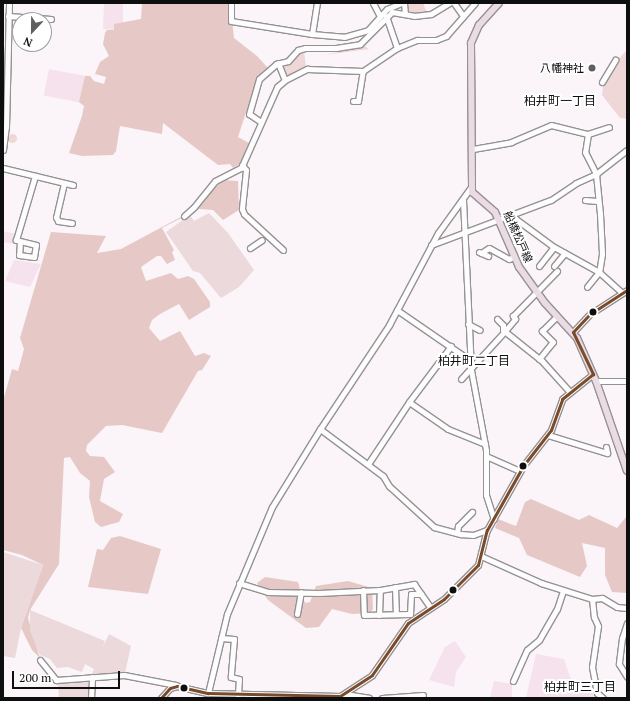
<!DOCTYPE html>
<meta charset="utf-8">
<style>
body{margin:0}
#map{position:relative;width:630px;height:701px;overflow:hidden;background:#fbf4f8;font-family:"PT Serif","Noto Sans JP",serif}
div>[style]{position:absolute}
.farmland>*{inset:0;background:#f6e2ec;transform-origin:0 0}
.green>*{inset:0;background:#efd7d8}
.round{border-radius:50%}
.forest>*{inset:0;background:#e6c9c6}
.cemetery>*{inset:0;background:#ebd9dc}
.roads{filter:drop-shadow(1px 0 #959293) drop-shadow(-1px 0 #959293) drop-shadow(0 1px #959293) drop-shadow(0 -1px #959293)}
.minor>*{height:5px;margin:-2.5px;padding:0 2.5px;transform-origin:2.5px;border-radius:2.5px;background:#fefdfe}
.major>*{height:6px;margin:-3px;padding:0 3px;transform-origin:3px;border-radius:3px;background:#eadbe5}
.bus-1>*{height:3px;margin:-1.5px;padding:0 1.5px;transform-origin:1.5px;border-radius:1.5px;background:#7a4b2a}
.dots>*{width:11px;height:11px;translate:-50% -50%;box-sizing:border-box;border:2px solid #fff;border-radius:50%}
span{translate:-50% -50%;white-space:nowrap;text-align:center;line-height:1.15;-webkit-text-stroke:4px #fff;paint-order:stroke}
.poi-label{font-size:11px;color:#0e0e0e}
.right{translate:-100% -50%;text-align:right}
.street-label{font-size:11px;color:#0e0e0e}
.neighbourhood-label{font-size:12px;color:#0e0e0e}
.frame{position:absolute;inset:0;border:4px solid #0e0e0e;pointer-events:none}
.north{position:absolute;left:12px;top:12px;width:40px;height:40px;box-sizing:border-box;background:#fff;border:1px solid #9f9f9f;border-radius:50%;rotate:202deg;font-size:11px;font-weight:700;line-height:16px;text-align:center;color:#0e0e0e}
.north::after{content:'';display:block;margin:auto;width:14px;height:18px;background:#615e60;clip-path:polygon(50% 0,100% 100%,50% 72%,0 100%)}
.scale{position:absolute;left:12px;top:671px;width:108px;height:18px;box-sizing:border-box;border:2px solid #0e0e0e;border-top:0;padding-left:5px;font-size:12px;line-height:14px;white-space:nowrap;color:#0e0e0e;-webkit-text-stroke:3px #fff;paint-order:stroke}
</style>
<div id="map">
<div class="farmland">
<i style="clip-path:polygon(104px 3px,123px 3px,123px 24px,114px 24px,114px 30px,103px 29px)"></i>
<i style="left:49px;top:69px;width:37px;height:27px;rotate:11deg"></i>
<i style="clip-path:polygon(3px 231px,16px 234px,13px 244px,3px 242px)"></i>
<i style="clip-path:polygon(14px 260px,41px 264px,30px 287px,5px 281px)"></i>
<i style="clip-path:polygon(455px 641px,466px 657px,456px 672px,454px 687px,429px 680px,445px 647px)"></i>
<i style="clip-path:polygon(536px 654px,564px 659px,573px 686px,592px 683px,596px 698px,526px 698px)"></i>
<i style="clip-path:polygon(494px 681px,512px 684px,512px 698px,490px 698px)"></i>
</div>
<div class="green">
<i style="clip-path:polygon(408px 3px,423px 3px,427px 13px,409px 12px)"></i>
<i style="clip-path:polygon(363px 45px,369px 49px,324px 55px,358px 48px)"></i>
<i style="clip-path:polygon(304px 50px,306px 68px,286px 77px,281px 65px)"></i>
<i style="clip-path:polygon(627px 50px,627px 119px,620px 118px,602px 95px,603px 86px,614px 64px)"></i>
<i class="round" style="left:7.5px;top:133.5px;width:9px;height:9px"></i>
</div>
<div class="forest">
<i style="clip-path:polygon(142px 3px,230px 3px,234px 38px,257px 56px,268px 68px,257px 79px,238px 137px,249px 143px,241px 163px,233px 168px,230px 164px,218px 165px,163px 123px,162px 134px,120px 126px,116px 151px,113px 155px,82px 156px,69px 153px,82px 116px,84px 106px,79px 102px,85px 76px,90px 76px,94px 81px,104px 84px,106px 77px,95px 74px,100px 62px,109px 56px,103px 44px,105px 33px,107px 30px,114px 30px,114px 24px,141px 19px)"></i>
<i style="clip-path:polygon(223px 180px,238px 181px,239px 210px,223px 220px,213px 210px,199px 209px,162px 228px,174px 250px,172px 252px,175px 260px,167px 264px,161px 256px,157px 256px,141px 267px,146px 281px,171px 273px,178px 279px,188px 276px,194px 279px,210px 302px,210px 307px,189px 320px,179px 304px,160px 314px,152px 320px,149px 328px,160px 341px,180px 331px,195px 356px,204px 353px,211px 356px,202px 370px,198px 371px,162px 433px,122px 425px,106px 426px,87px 445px,86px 451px,90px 456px,104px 457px,115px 472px,104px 479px,100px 501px,123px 514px,119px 522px,101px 527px,95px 522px,89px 497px,90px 481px,80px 473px,70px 457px,64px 458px,59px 564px,30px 610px,28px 618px,40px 658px,32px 650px,21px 628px,43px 565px,22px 555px,3px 550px,3px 401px,12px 369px,18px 371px,24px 349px,20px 338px,51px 232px,106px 236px,97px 253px,121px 249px,192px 211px)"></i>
<i style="clip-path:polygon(531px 499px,579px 520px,589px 515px,617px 528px,627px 516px,627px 593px,612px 592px,605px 575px,605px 548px,582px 543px,587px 566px,580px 577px,527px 555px,519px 538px,495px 528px,498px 519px,516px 526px,525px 502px)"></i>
<i style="clip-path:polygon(120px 536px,161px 549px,148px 594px,88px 587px,97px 549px,103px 550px,111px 538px)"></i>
<i style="clip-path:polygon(265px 577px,298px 582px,303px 600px,306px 603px,310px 602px,316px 586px,348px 581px,372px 588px,373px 609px,370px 613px,352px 614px,332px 609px,319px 627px,306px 628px,268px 600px,257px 583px)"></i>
</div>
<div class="cemetery">
<i style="clip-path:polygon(209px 213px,228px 233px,254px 270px,239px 287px,221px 298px,200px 273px,193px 271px,166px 232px,190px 215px,194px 221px)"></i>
<i style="clip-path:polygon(3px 552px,43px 565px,21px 628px,15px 658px,3px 656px)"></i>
<i style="clip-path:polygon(30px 610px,105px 641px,102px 649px,109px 634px,131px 646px,125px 673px,91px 676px,94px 669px,85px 664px,82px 672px,68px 667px,57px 668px,50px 659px,40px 655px,30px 631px)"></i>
<i style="clip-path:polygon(88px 679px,88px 698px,59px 698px,58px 683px)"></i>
</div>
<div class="roads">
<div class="minor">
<i style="left:231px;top:3px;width:18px;rotate:90deg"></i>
<i style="left:231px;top:21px;width:82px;rotate:9.1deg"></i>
<i style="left:312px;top:34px;width:31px;rotate:-81deg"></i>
<i style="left:373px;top:3px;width:15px;rotate:62deg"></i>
<i style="left:404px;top:3px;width:11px;rotate:85deg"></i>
<i style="left:454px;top:3px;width:16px;rotate:55deg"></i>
<i style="left:8px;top:16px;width:43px;rotate:4deg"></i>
<i style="left:386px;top:16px;width:34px;rotate:71deg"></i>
<i style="left:312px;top:34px;width:32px;rotate:5deg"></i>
<i style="left:344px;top:37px;width:25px;rotate:-16deg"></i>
<i style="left:368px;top:30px;width:28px;rotate:-48deg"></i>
<i style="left:387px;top:9px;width:15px;rotate:-23deg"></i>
<i style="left:278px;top:63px;width:18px;rotate:68deg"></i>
<i style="left:602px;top:82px;width:26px;rotate:-59deg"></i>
<i style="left:353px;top:101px;width:5px"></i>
<i style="left:358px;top:101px;width:30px;rotate:-81deg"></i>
<i style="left:261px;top:122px;width:14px;rotate:-146deg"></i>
<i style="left:249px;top:114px;width:36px;rotate:-74deg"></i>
<i style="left:259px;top:79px;width:23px;rotate:-41deg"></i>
<i style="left:276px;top:64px;width:12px;rotate:-14deg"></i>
<i style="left:288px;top:61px;width:15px;rotate:-48deg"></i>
<i style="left:298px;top:50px;width:7px;rotate:-16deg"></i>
<i style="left:305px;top:48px;width:31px"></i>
<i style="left:336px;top:48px;width:24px;rotate:-9deg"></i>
<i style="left:360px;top:44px;width:45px;rotate:-45deg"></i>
<i style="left:392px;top:12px;width:22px;rotate:10deg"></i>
<i style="left:414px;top:16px;width:17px;rotate:-7deg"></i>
<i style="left:431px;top:14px;width:21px;rotate:-31deg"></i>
<i style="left:588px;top:134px;width:18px;rotate:99deg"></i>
<i style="left:585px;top:152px;width:25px;rotate:63deg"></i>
<i style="left:596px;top:174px;width:40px;rotate:84.3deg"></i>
<i style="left:600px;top:214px;width:40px;rotate:87.1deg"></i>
<i style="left:602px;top:254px;width:18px;rotate:99deg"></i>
<i style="left:599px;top:272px;width:31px;rotate:42deg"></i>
<i style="left:473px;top:149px;width:39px;rotate:-10deg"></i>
<i style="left:511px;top:142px;width:43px;rotate:-23deg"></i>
<i style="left:551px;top:125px;width:38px;rotate:14deg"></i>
<i style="left:588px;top:134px;width:22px;rotate:-18deg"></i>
<i style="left:3px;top:150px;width:23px;rotate:-83deg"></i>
<i style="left:6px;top:127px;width:124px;rotate:-88.6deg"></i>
<i style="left:242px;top:165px;width:6px;rotate:51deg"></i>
<i style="left:246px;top:170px;width:39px;rotate:96deg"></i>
<i style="left:242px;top:209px;width:5px;rotate:68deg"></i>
<i style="left:244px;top:214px;width:53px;rotate:42.7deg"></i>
<i style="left:3px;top:168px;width:72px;rotate:13.7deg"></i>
<i style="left:64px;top:183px;width:35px;rotate:103deg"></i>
<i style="left:56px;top:217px;width:4px;rotate:63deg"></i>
<i style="left:58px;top:221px;width:14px;rotate:8deg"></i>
<i style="left:463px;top:200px;width:170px;rotate:87.3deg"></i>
<i style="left:471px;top:370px;width:81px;rotate:79.4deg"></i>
<i style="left:486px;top:450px;width:45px;rotate:90deg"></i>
<i style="left:486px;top:495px;width:25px;rotate:72deg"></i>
<i style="left:585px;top:200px;width:12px;rotate:5deg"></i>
<i style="left:509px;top:214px;width:56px;rotate:36.3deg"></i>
<i style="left:554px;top:247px;width:51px;rotate:29.1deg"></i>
<i style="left:599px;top:272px;width:19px;rotate:129deg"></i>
<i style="left:184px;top:216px;width:13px;rotate:-42deg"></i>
<i style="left:194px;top:207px;width:33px;rotate:-51deg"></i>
<i style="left:215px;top:181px;width:29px;rotate:-27deg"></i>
<i style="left:241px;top:168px;width:89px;rotate:-66deg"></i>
<i style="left:277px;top:87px;width:11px;rotate:-41deg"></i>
<i style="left:285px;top:80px;width:25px;rotate:-27deg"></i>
<i style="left:307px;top:69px;width:56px;rotate:2deg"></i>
<i style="left:363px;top:71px;width:41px;rotate:-34.1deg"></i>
<i style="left:397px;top:48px;width:22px;rotate:-22deg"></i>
<i style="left:417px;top:40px;width:19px"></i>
<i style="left:436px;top:40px;width:11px;rotate:-22deg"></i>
<i style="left:446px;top:36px;width:44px;rotate:-48.7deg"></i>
<i style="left:20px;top:242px;width:13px;rotate:94deg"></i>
<i style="left:19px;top:255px;width:15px;rotate:8deg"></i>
<i style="left:34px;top:257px;width:12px;rotate:-81deg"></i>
<i style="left:36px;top:245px;width:21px;rotate:-166deg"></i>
<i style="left:16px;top:240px;width:67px;rotate:-73.5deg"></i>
<i style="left:431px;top:245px;width:128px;rotate:-20.6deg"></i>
<i style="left:551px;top:200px;width:30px;rotate:-34deg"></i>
<i style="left:576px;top:183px;width:22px;rotate:-24deg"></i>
<i style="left:596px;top:174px;width:39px;rotate:-38deg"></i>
<i style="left:250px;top:248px;width:14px;rotate:-34deg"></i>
<i style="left:479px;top:252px;width:10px;rotate:24deg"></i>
<i style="left:481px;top:253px;width:9px;rotate:-32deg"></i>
<i style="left:489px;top:248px;width:23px;rotate:29deg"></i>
<i style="left:509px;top:259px;width:4px;rotate:-27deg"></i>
<i style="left:539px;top:266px;width:24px;rotate:-52deg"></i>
<i style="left:554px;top:266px;width:17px;rotate:-50deg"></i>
<i style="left:397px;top:310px;width:90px;rotate:34.6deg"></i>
<i style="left:497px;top:319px;width:8px;rotate:45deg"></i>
<i style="left:503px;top:325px;width:5px;rotate:90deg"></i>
<i style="left:503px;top:330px;width:50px;rotate:38.5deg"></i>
<i style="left:542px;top:361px;width:40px;rotate:48deg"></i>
<i style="left:468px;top:324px;width:13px;rotate:27deg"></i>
<i style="left:573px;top:332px;width:25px;rotate:-47deg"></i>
<i style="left:590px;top:314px;width:44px;rotate:-33deg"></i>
<i style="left:451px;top:346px;width:70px;rotate:126.9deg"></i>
<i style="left:409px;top:402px;width:47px;rotate:34.7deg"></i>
<i style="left:448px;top:429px;width:40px;rotate:22deg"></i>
<i style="left:539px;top:359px;width:22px;rotate:-51deg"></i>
<i style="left:553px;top:342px;width:16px;rotate:-135deg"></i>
<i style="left:542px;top:331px;width:21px;rotate:-45deg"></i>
<i style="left:461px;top:379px;width:65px;rotate:-47.5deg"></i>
<i style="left:505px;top:331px;width:16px;rotate:-50deg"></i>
<i style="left:515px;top:319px;width:4px;rotate:-124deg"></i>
<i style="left:513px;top:316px;width:63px;rotate:-45.6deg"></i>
<i style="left:596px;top:381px;width:31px"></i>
<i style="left:320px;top:429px;width:79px;rotate:36.7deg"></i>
<i style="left:383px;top:476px;width:12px;rotate:59deg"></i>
<i style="left:389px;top:486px;width:61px;rotate:42.3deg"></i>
<i style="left:434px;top:527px;width:28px;rotate:15deg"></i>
<i style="left:461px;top:534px;width:12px;rotate:5deg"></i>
<i style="left:473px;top:535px;width:15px;rotate:-20deg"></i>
<i style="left:548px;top:435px;width:62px;rotate:17deg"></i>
<i style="left:607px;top:453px;width:6px;rotate:-99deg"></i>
<i style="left:486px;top:456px;width:37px;rotate:24deg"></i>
<i style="left:368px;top:464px;width:74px;rotate:-56.5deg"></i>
<i style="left:457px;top:533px;width:7px;rotate:-82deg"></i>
<i style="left:458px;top:526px;width:20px;rotate:-45deg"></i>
<i style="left:481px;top:556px;width:66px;rotate:24.2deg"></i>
<i style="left:541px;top:583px;width:53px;rotate:17.4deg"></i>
<i style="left:592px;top:599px;width:18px;rotate:84deg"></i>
<i style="left:594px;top:617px;width:10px;rotate:66deg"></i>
<i style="left:598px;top:626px;width:41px;rotate:98.3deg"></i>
<i style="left:592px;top:667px;width:26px;rotate:79deg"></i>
<i style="left:597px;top:693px;width:8px;rotate:40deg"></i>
<i style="left:239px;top:583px;width:30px;rotate:17deg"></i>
<i style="left:268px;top:592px;width:51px;rotate:1.1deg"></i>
<i style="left:319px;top:593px;width:61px;rotate:-2.8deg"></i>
<i style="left:380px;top:590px;width:35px;rotate:-10deg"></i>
<i style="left:414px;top:584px;width:29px;rotate:55deg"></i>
<i style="left:395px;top:587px;width:27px;rotate:88deg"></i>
<i style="left:363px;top:590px;width:25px;rotate:88deg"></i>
<i style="left:364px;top:615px;width:46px;rotate:-1.2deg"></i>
<i style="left:410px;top:614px;width:20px;rotate:-87deg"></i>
<i style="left:411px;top:594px;width:10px"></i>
<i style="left:592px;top:599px;width:10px;rotate:-6deg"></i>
<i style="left:602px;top:598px;width:17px;rotate:31deg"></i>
<i style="left:617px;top:607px;width:10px;rotate:6deg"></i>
<i style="left:297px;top:614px;width:22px;rotate:-80deg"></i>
<i style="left:379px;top:615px;width:25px;rotate:-88deg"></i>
<i style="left:627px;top:623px;width:16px;rotate:108deg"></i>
<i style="left:622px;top:638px;width:26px;rotate:97deg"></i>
<i style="left:619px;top:664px;width:15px;rotate:58deg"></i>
<i style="left:221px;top:638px;width:13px;rotate:4deg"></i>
<i style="left:234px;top:639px;width:38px;rotate:95deg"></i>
<i style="left:231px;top:677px;width:8px;rotate:14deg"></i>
<i style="left:239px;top:679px;width:16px;rotate:94deg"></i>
<i style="left:40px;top:660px;width:26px;rotate:51deg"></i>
<i style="left:56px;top:680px;width:68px;rotate:-4.2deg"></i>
<i style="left:124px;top:675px;width:53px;rotate:10.9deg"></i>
<i style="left:513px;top:681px;width:34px;rotate:-66deg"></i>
<i style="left:527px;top:650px;width:16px;rotate:-40deg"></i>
<i style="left:539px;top:640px;width:36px;rotate:-60deg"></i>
<i style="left:557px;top:609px;width:19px;rotate:-72deg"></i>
<i style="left:208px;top:693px;width:81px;rotate:-76.5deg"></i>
<i style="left:227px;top:614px;width:116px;rotate:-67.2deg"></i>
<i style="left:272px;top:507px;width:92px;rotate:-58.4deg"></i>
<i style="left:320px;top:429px;width:125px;rotate:-56.4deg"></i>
<i style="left:389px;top:325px;width:104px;rotate:-62deg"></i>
<i style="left:438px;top:233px;width:57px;rotate:-54.3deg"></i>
<i style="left:345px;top:694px;width:24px;rotate:9deg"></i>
<i style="left:91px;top:698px;width:21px;rotate:-87deg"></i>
<i style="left:161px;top:698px;width:13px;rotate:-48deg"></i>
<i style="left:170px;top:688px;width:7px;rotate:-16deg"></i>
<i style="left:177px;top:686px;width:32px;rotate:13deg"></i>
<i style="left:208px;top:693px;width:132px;rotate:1.3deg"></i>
<i style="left:340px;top:696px;width:38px;rotate:-33deg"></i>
<i style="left:372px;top:675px;width:63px;rotate:-55.3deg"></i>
<i style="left:408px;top:623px;width:43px;rotate:-33.7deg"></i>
<i style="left:444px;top:599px;width:48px;rotate:-45deg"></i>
<i style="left:478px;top:565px;width:36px;rotate:-76deg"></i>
<i style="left:487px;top:530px;width:73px;rotate:-60.6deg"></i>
<i style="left:523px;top:466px;width:46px;rotate:-52.1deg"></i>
<i style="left:551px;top:430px;width:33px;rotate:-70deg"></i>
<i style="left:562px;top:399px;width:40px;rotate:-39deg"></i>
<i style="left:382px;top:698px;width:41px;rotate:-4.2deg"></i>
</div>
<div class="major">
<i style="left:499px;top:3px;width:30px;rotate:132deg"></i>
<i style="left:479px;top:25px;width:20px;rotate:114deg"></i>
<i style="left:471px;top:43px;width:149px;rotate:89.6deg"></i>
<i style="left:472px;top:192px;width:30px;rotate:41deg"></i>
<i style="left:495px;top:212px;width:60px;rotate:66.4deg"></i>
<i style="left:519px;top:267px;width:44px;rotate:54.2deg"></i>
<i style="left:545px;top:303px;width:47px;rotate:47.6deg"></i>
<i style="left:577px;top:338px;width:47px;rotate:66.2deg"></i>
<i style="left:596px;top:381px;width:95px;rotate:71deg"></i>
</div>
</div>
<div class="bus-1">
<i style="left:573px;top:332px;width:25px;rotate:-47deg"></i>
<i style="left:590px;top:314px;width:44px;rotate:-33deg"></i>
<i style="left:573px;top:332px;width:47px;rotate:64.5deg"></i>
<i style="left:161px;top:698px;width:13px;rotate:-48deg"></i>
<i style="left:170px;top:688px;width:7px;rotate:-16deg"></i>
<i style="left:177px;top:686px;width:32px;rotate:13deg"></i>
<i style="left:208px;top:693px;width:132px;rotate:1.3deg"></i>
<i style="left:340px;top:696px;width:38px;rotate:-33deg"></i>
<i style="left:372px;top:675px;width:63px;rotate:-55.3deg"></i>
<i style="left:408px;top:623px;width:43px;rotate:-33.7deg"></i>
<i style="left:444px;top:599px;width:48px;rotate:-45deg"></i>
<i style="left:478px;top:565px;width:36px;rotate:-76deg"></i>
<i style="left:487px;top:530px;width:73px;rotate:-60.6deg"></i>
<i style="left:523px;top:466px;width:46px;rotate:-52.1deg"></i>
<i style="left:551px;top:430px;width:33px;rotate:-70deg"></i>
<i style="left:562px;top:399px;width:40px;rotate:-39deg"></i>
</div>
<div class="dots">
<i style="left:592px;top:68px;background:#615e60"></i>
<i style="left:593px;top:312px;background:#0e0e0e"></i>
<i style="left:523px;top:466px;background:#0e0e0e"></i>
<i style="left:453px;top:590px;background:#0e0e0e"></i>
<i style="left:184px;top:688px;background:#0e0e0e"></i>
</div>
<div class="poi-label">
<span class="right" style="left:584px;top:68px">八幡神社</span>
</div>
<div class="street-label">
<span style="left:518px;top:237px;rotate:66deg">船橋松戸線</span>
</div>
<div class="neighbourhood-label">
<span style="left:560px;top:101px">柏井町一丁目</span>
<span style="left:474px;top:361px">柏井町二丁目</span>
<span style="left:580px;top:687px">柏井町三丁目</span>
</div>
<div class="frame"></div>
<div class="north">N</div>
<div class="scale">200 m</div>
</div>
